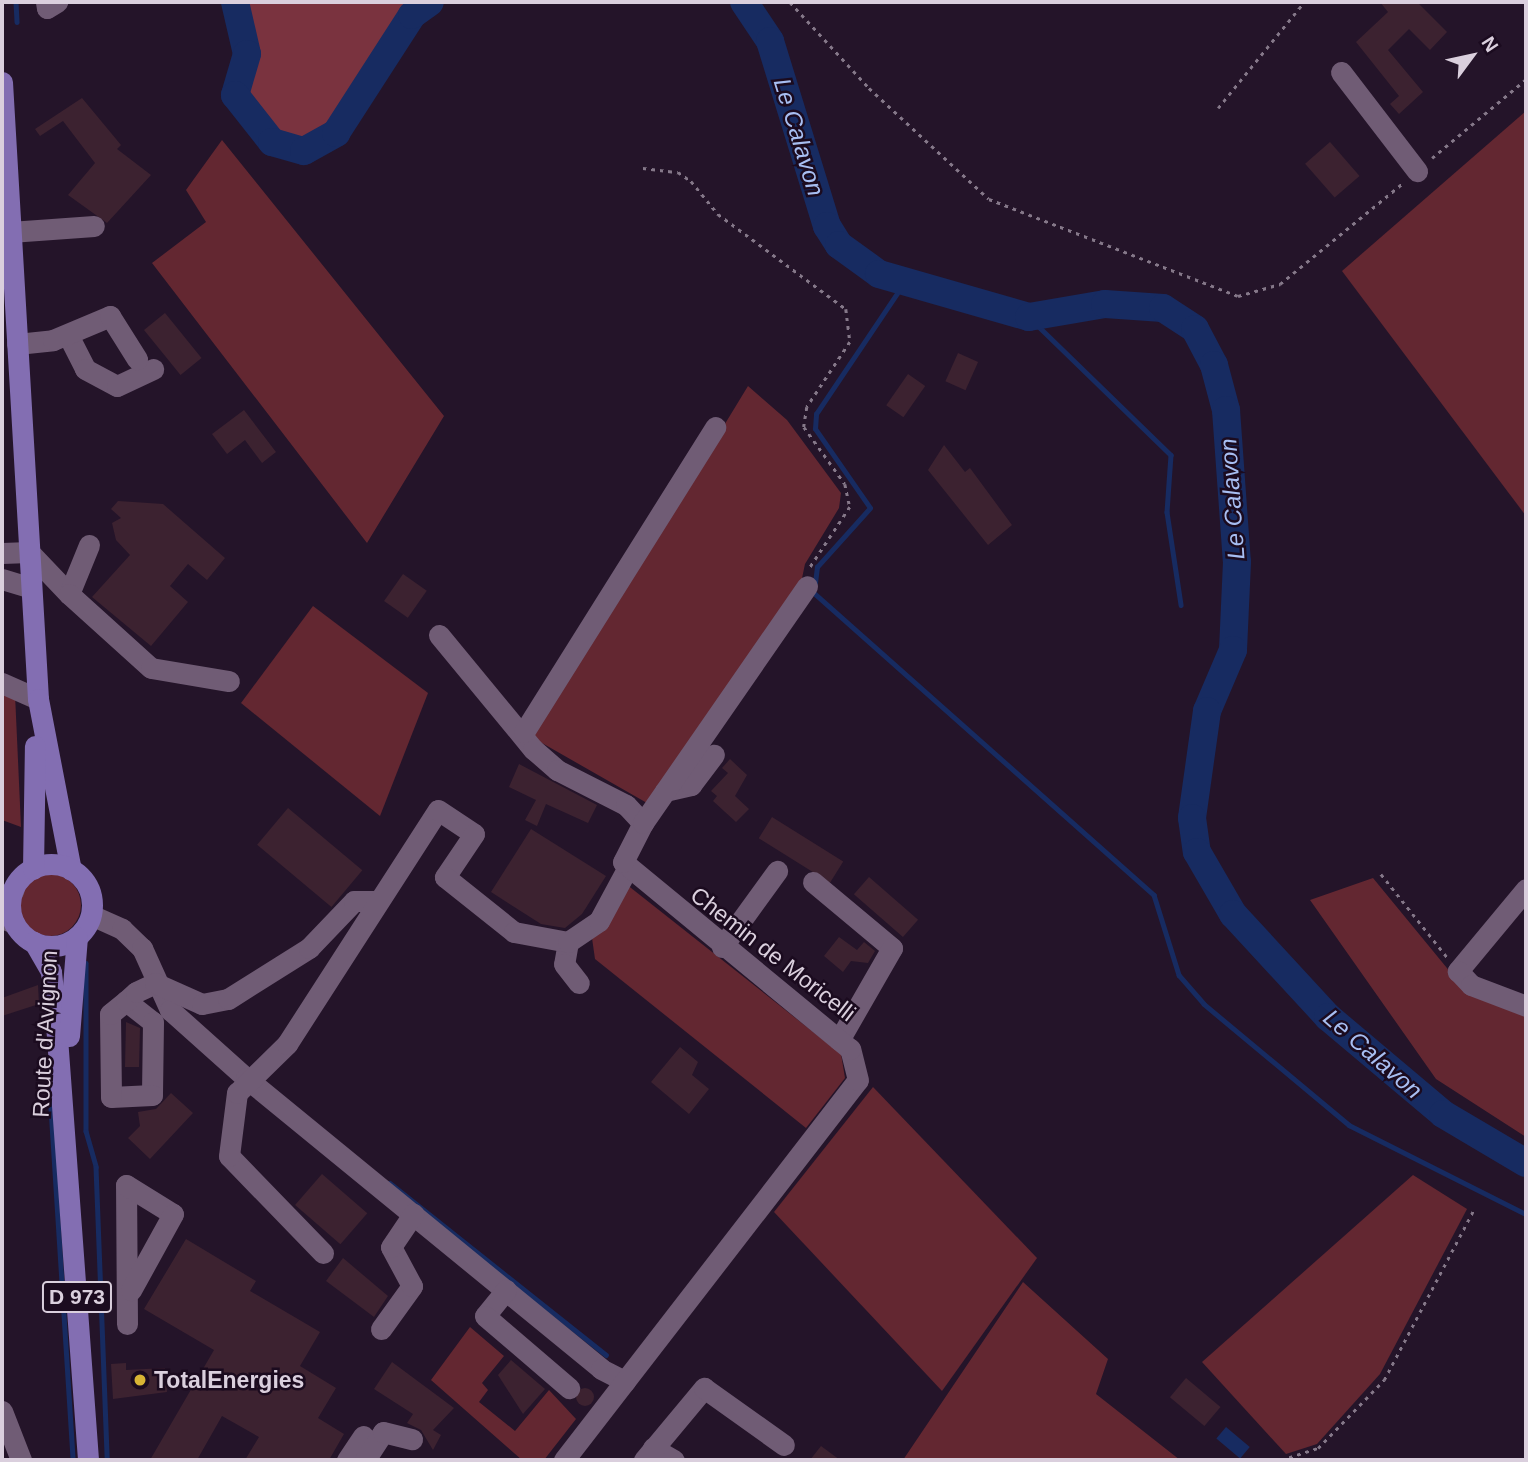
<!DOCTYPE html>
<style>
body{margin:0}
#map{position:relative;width:1528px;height:1462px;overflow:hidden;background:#241429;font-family:Arial,sans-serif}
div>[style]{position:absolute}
.green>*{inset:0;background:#632731}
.round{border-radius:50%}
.forest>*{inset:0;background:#7a333f}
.water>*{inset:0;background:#172b61;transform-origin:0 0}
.stream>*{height:4.5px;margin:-2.25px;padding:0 2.25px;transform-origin:2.25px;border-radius:2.25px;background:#172b61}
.river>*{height:28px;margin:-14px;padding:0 14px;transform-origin:14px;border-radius:14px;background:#172b61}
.building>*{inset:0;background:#3c2230;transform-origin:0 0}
.path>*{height:2.5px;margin-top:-1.25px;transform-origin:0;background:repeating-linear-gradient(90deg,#857889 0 3.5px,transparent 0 8.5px)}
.minor>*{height:21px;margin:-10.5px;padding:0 10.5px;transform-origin:10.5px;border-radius:10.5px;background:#705c75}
.major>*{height:21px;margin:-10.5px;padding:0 10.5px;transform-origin:10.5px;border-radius:10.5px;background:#836eb2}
.major>.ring{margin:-10.5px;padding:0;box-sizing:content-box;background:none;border:21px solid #836eb2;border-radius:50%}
.dots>*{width:19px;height:19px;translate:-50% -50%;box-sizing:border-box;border:4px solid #1b0b1f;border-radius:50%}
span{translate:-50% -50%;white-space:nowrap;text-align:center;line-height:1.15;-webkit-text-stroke:5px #1b0b1f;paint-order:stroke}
.shield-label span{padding:2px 5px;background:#1b0b1f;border:2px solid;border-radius:5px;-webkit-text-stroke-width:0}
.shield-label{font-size:21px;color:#dacfdd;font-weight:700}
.street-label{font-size:23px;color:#dacfdd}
.poi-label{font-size:23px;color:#dacfdd;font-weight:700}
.left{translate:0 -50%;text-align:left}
.water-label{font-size:24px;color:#a7bef2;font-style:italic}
.frame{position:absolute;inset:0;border:4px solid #dacfdd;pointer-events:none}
.north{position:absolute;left:1437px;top:21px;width:70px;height:70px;-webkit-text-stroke:5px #1b0b1f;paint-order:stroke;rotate:57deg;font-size:19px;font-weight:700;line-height:28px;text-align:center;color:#dacfdd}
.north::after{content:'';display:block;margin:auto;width:24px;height:32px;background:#dacfdd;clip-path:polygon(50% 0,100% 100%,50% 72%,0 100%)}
</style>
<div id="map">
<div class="green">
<i style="clip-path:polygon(1526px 111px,1526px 516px,1342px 271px)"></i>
<i style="clip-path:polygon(222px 140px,444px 416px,367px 543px,152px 263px,206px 222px,186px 190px)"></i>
<i style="clip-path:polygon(748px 386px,787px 420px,841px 493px,839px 508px,805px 564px,801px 583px,647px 803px,535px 739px,535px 723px,591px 644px)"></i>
<i style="clip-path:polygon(313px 606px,428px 693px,380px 816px,241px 703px)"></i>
<i style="clip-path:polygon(2px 687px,15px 694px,21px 827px,2px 820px)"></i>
<i class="round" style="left:19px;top:874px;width:62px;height:62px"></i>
<i style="clip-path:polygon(1373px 878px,1465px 990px,1526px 1013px,1526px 1137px,1436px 1079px,1310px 900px)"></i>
<i style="clip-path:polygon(626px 884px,841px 1054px,845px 1078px,806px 1128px,595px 959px,592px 938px)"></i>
<i style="clip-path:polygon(873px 1087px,1037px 1258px,942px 1391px,774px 1212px)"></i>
<i style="clip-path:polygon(1413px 1175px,1467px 1209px,1380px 1374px,1317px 1444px,1286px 1454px,1202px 1362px)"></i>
<i style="clip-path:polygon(1023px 1282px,1108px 1359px,1096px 1394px,1180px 1460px,903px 1460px)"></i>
<i style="clip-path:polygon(470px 1327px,504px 1356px,482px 1383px,488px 1390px,479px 1402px,515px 1431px,549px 1390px,576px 1419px,544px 1460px,522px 1460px,431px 1380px)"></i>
</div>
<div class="forest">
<i style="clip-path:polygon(247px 2px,406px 2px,331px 127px,304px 142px,277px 134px,245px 93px,258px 53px)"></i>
</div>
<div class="water">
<i style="left:1226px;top:1427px;width:31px;height:15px;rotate:40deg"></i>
</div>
<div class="stream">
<i style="left:16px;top:2px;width:20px;rotate:87deg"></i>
<i style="left:1029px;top:317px;width:198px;rotate:44.2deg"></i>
<i style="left:1171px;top:455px;width:57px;rotate:94deg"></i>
<i style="left:1167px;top:512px;width:94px;rotate:81.4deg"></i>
<i style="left:815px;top:583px;width:16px;rotate:-83deg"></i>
<i style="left:817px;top:567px;width:79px;rotate:-48.1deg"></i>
<i style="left:870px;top:508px;width:96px;rotate:-124.8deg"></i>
<i style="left:815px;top:429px;width:15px;rotate:-86deg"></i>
<i style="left:816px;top:414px;width:154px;rotate:-56.1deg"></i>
<i style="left:813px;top:592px;width:456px;rotate:41.6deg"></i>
<i style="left:1154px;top:895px;width:84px;rotate:72.6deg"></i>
<i style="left:1179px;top:975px;width:38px;rotate:49deg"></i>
<i style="left:1204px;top:1004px;width:189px;rotate:39.8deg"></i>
<i style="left:1349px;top:1125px;width:198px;rotate:26.7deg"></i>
<i style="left:86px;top:963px;width:168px;rotate:90deg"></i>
<i style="left:86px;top:1131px;width:37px;rotate:74deg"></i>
<i style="left:96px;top:1167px;width:293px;rotate:87.8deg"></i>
<i style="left:49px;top:1076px;width:385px;rotate:86.4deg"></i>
<i style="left:390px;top:1183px;width:276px;rotate:38.5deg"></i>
</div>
<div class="river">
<i style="left:235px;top:2px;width:53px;rotate:77deg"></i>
<i style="left:247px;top:54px;width:43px;rotate:106.3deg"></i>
<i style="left:235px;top:95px;width:60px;rotate:51.8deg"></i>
<i style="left:272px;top:142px;width:33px;rotate:16deg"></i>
<i style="left:304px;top:151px;width:37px;rotate:-29deg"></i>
<i style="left:336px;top:133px;width:140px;rotate:-57.2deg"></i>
<i style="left:412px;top:15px;width:22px;rotate:-36deg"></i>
<i style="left:744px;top:2px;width:47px;rotate:56.3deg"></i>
<i style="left:770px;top:41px;width:194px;rotate:72.9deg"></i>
<i style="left:827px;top:226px;width:22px;rotate:58deg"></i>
<i style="left:839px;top:245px;width:49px;rotate:35.9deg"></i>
<i style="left:879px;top:274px;width:156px;rotate:16deg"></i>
<i style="left:1029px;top:317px;width:77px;rotate:-9.7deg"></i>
<i style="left:1105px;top:304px;width:58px;rotate:3.9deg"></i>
<i style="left:1163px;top:308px;width:38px;rotate:33deg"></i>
<i style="left:1195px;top:329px;width:41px;rotate:62.2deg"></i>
<i style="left:1214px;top:365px;width:47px;rotate:75.1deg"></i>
<i style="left:1226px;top:410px;width:152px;rotate:85.9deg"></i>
<i style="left:1237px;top:562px;width:88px;rotate:92.6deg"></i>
<i style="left:1233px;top:650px;width:66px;rotate:113.1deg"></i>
<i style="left:1207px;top:711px;width:108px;rotate:98deg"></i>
<i style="left:1192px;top:818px;width:34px;rotate:82deg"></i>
<i style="left:1197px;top:852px;width:72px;rotate:59.9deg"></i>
<i style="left:1233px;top:914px;width:140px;rotate:47.3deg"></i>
<i style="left:1328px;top:1017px;width:150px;rotate:40.1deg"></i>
<i style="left:1443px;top:1114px;width:96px;rotate:30.6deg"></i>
</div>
<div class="building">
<i style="clip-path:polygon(1380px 2px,1417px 2px,1447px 32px,1430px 50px,1409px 29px,1388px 50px,1423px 92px,1399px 114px,1390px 104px,1399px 96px,1356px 42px,1388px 12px)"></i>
<i style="clip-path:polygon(82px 98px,121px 145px,117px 149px,151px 175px,107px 223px,68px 195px,95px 163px,63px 121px,40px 136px,35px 129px)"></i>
<i style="left:1330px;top:142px;width:45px;height:33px;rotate:49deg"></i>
<i style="left:165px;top:313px;width:58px;height:27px;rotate:51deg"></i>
<i style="left:958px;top:353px;width:22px;height:31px;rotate:24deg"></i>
<i style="left:908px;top:374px;width:21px;height:38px;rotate:35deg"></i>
<i style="clip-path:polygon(244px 410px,276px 452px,262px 463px,245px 440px,227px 454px,212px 434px)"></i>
<i style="clip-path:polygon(944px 445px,965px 472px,970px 468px,1012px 525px,988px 545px,928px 470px)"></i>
<i style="clip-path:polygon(118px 501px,163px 504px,225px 558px,207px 580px,188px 564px,170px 586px,188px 602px,151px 646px,92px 597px,130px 555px,116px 540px,112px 523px,121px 518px,111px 509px)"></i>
<i style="left:403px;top:574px;width:29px;height:33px;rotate:35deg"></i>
<i style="clip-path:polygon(730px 759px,747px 775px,735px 796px,749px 809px,736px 822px,713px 801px,717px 796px,711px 791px,728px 773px,722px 768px)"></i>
<i style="clip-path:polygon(519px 764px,597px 805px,588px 823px,546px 804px,537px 826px,525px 820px,536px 800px,509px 787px)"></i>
<i style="left:288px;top:808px;width:97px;height:48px;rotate:40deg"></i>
<i style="left:772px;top:817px;width:84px;height:25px;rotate:32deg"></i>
<i style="clip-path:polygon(531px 829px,606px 876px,582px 914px,565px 928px,541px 924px,491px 892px)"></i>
<i style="left:869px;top:877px;width:65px;height:23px;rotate:41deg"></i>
<i style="clip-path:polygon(839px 937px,857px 950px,864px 942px,875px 951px,868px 963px,851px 961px,843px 972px,824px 956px)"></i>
<i style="clip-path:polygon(38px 985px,39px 1004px,2px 1016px,2px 998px)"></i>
<i style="clip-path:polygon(126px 1022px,140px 1028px,139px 1067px,125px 1067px)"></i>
<i style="clip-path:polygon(680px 1047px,698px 1062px,692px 1075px,709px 1089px,689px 1114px,651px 1082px)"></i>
<i style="clip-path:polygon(171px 1093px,193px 1113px,150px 1159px,128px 1138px,140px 1126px,138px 1112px,156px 1109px)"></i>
<i style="left:322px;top:1174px;width:60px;height:41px;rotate:41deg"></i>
<i style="clip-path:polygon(186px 1239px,256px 1281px,250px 1291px,320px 1332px,300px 1366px,336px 1388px,318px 1418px,344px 1434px,329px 1460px,245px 1460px,259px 1437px,222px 1416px,197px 1460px,150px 1460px,214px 1350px,144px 1309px)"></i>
<i style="clip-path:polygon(343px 1258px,388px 1296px,374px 1317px,326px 1281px)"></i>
<i style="clip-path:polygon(511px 1360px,545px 1389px,523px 1414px,498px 1375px)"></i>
<i style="clip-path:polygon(392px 1362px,454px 1408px,433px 1430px,441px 1435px,433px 1450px,421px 1430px,407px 1423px,413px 1414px,374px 1389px)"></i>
<i style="clip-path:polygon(126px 1363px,126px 1370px,165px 1368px,167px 1392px,113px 1399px,111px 1364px)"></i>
<i style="left:1186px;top:1378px;width:45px;height:25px;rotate:40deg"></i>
<i class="round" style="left:576px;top:1388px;width:18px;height:18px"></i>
<i style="clip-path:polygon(821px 1446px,840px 1460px,810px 1460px)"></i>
</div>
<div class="path">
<i style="left:790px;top:2px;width:117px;rotate:47.4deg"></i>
<i style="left:869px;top:88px;width:163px;rotate:42.8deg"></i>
<i style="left:989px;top:199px;width:267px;rotate:21.3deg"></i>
<i style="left:1238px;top:296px;width:44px;rotate:-15.9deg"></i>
<i style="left:1280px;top:284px;width:159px;rotate:-39.4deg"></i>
<i style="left:1218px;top:108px;width:136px;rotate:-50.9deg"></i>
<i style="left:1432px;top:158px;width:123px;rotate:-40deg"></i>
<i style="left:643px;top:168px;width:35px;rotate:7deg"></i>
<i style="left:678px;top:172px;width:16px;rotate:35deg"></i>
<i style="left:691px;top:181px;width:43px;rotate:50.7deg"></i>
<i style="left:718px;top:214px;width:159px;rotate:36.6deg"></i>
<i style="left:846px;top:309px;width:33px;rotate:83deg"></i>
<i style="left:850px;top:342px;width:78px;rotate:123.5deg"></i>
<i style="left:807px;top:407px;width:20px;rotate:99deg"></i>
<i style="left:804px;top:427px;width:70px;rotate:54.3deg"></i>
<i style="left:845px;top:484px;width:24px;rotate:78deg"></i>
<i style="left:850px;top:507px;width:74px;rotate:123.5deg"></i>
<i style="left:1381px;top:874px;width:106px;rotate:51.5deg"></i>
<i style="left:1281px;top:1460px;width:39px;rotate:-18deg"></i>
<i style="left:1318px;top:1448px;width:95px;rotate:-45.9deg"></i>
<i style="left:1384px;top:1380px;width:193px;rotate:-62.2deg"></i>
</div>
<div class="minor">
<i style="left:46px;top:2px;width:6px;rotate:81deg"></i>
<i style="left:47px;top:8px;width:12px;rotate:-31deg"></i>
<i style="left:1341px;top:72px;width:125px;rotate:52.5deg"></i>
<i style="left:10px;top:232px;width:84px;rotate:-4.1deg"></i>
<i style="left:68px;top:335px;width:38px;rotate:63deg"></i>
<i style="left:85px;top:369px;width:36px;rotate:28deg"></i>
<i style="left:117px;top:386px;width:40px;rotate:-25deg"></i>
<i style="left:17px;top:344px;width:36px;rotate:-6deg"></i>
<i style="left:53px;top:340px;width:62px;rotate:-22.8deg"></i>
<i style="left:110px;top:316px;width:51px;rotate:57.9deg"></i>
<i style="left:2px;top:553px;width:27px;rotate:-2deg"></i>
<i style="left:29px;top:552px;width:58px;rotate:46.4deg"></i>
<i style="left:69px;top:594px;width:53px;rotate:-67.8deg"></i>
<i style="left:2px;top:579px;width:30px;rotate:17deg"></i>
<i style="left:69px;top:594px;width:110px;rotate:42.1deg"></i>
<i style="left:151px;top:668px;width:79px;rotate:9.5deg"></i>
<i style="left:439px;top:635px;width:148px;rotate:50.5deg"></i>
<i style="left:533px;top:749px;width:32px;rotate:41deg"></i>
<i style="left:557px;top:770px;width:77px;rotate:26.9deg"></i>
<i style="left:626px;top:805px;width:25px;rotate:47deg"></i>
<i style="left:2px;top:683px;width:39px;rotate:24deg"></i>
<i style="left:524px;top:732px;width:360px;rotate:-57.9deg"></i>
<i style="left:665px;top:791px;width:27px;rotate:-13deg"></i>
<i style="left:691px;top:785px;width:38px;rotate:-53deg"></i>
<i style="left:813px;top:882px;width:103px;rotate:39.9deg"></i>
<i style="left:892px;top:948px;width:106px;rotate:119.9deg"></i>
<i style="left:1526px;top:889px;width:107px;rotate:129.7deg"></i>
<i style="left:1458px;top:971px;width:19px;rotate:47deg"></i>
<i style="left:1471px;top:985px;width:59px;rotate:20.9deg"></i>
<i style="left:2px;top:897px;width:13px;rotate:-29deg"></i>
<i style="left:91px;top:915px;width:34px;rotate:24deg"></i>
<i style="left:122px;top:929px;width:28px;rotate:44deg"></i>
<i style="left:142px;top:948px;width:68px;rotate:65.7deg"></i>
<i style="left:170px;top:1010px;width:102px;rotate:41.8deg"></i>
<i style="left:246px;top:1078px;width:459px;rotate:39.3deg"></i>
<i style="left:601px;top:1369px;width:27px;rotate:27deg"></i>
<i style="left:2px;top:918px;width:13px;rotate:23deg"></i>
<i style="left:568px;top:942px;width:22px;rotate:100deg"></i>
<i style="left:564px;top:964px;width:24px;rotate:52deg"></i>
<i style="left:722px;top:947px;width:94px;rotate:-54.1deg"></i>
<i style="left:126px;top:1001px;width:34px;rotate:38deg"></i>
<i style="left:153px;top:1022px;width:73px;rotate:90.8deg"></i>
<i style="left:152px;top:1095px;width:41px;rotate:177.2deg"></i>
<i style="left:111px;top:1097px;width:83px;rotate:-90.7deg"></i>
<i style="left:110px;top:1014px;width:21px;rotate:-39deg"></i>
<i style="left:126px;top:1001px;width:13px;rotate:-42deg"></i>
<i style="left:136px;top:992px;width:21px;rotate:-25deg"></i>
<i style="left:155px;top:983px;width:51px;rotate:24.1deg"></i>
<i style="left:202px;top:1004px;width:26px;rotate:-11deg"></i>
<i style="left:228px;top:999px;width:96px;rotate:-32.2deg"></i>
<i style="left:309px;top:948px;width:65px;rotate:-46.2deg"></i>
<i style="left:354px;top:901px;width:23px"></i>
<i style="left:323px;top:1253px;width:135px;rotate:-134.1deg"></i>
<i style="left:229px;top:1156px;width:64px;rotate:-82.8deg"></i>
<i style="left:237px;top:1093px;width:70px;rotate:-44.4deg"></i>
<i style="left:287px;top:1044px;width:278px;rotate:-57.2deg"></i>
<i style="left:438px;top:810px;width:43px;rotate:33.7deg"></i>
<i style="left:474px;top:834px;width:52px;rotate:124deg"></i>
<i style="left:445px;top:877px;width:88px;rotate:38.6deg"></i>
<i style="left:514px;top:932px;width:55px;rotate:10.5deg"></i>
<i style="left:568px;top:942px;width:37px;rotate:-34deg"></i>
<i style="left:599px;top:921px;width:59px;rotate:-61.7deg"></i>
<i style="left:506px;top:1290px;width:33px;rotate:129deg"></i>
<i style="left:485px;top:1316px;width:111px;rotate:40.6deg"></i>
<i style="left:127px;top:1324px;width:139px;rotate:-90.4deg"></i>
<i style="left:126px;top:1185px;width:55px;rotate:31.7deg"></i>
<i style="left:173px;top:1214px;width:87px;rotate:118.9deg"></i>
<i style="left:381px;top:1329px;width:53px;rotate:-54.2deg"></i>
<i style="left:412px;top:1286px;width:44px;rotate:-118.3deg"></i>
<i style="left:391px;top:1247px;width:40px;rotate:-56deg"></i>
<i style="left:2px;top:1411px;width:53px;rotate:68.8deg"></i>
<i style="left:653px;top:1448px;width:24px;rotate:30deg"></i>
<i style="left:347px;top:1460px;width:29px;rotate:-56deg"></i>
<i style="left:365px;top:1460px;width:33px;rotate:-57deg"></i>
<i style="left:383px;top:1432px;width:30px;rotate:14deg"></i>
<i style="left:564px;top:1460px;width:480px;rotate:-52.3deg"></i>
<i style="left:858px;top:1080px;width:32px;rotate:-104deg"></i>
<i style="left:850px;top:1049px;width:294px;rotate:-140.5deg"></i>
<i style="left:623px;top:862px;width:44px;rotate:-62.9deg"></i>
<i style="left:643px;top:823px;width:288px;rotate:-55.3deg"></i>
<i style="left:644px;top:1460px;width:94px;rotate:-50.2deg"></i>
<i style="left:704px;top:1388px;width:98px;rotate:35.5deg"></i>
</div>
<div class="major">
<i style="left:2px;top:82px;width:618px;rotate:86.66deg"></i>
<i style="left:38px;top:699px;width:174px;rotate:79.1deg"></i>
<i class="ring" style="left:10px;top:864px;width:61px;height:61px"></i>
<i style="left:33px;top:869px;width:123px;rotate:-89.1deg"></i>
<i style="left:34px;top:942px;width:34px;rotate:60deg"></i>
<i style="left:51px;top:972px;width:38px;rotate:84deg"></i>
<i style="left:55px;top:1010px;width:451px;rotate:85.8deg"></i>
<i style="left:69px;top:1036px;width:99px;rotate:-85.4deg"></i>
</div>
<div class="dots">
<i style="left:140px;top:1380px;background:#d8b434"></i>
</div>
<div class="shield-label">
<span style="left:77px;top:1297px">D 973</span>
</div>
<div class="street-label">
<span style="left:773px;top:954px;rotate:38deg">Chemin de Moricelli</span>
<span style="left:45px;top:1034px;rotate:-87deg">Route d'Avignon</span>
</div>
<div class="poi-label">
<span class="left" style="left:154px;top:1380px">TotalEnergies</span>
</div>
<div class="water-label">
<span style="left:799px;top:137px;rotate:73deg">Le Calavon</span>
<span style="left:1232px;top:499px;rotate:-94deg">Le Calavon</span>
<span style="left:1373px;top:1054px;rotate:41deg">Le Calavon</span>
</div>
<div class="frame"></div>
<div class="north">N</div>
</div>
